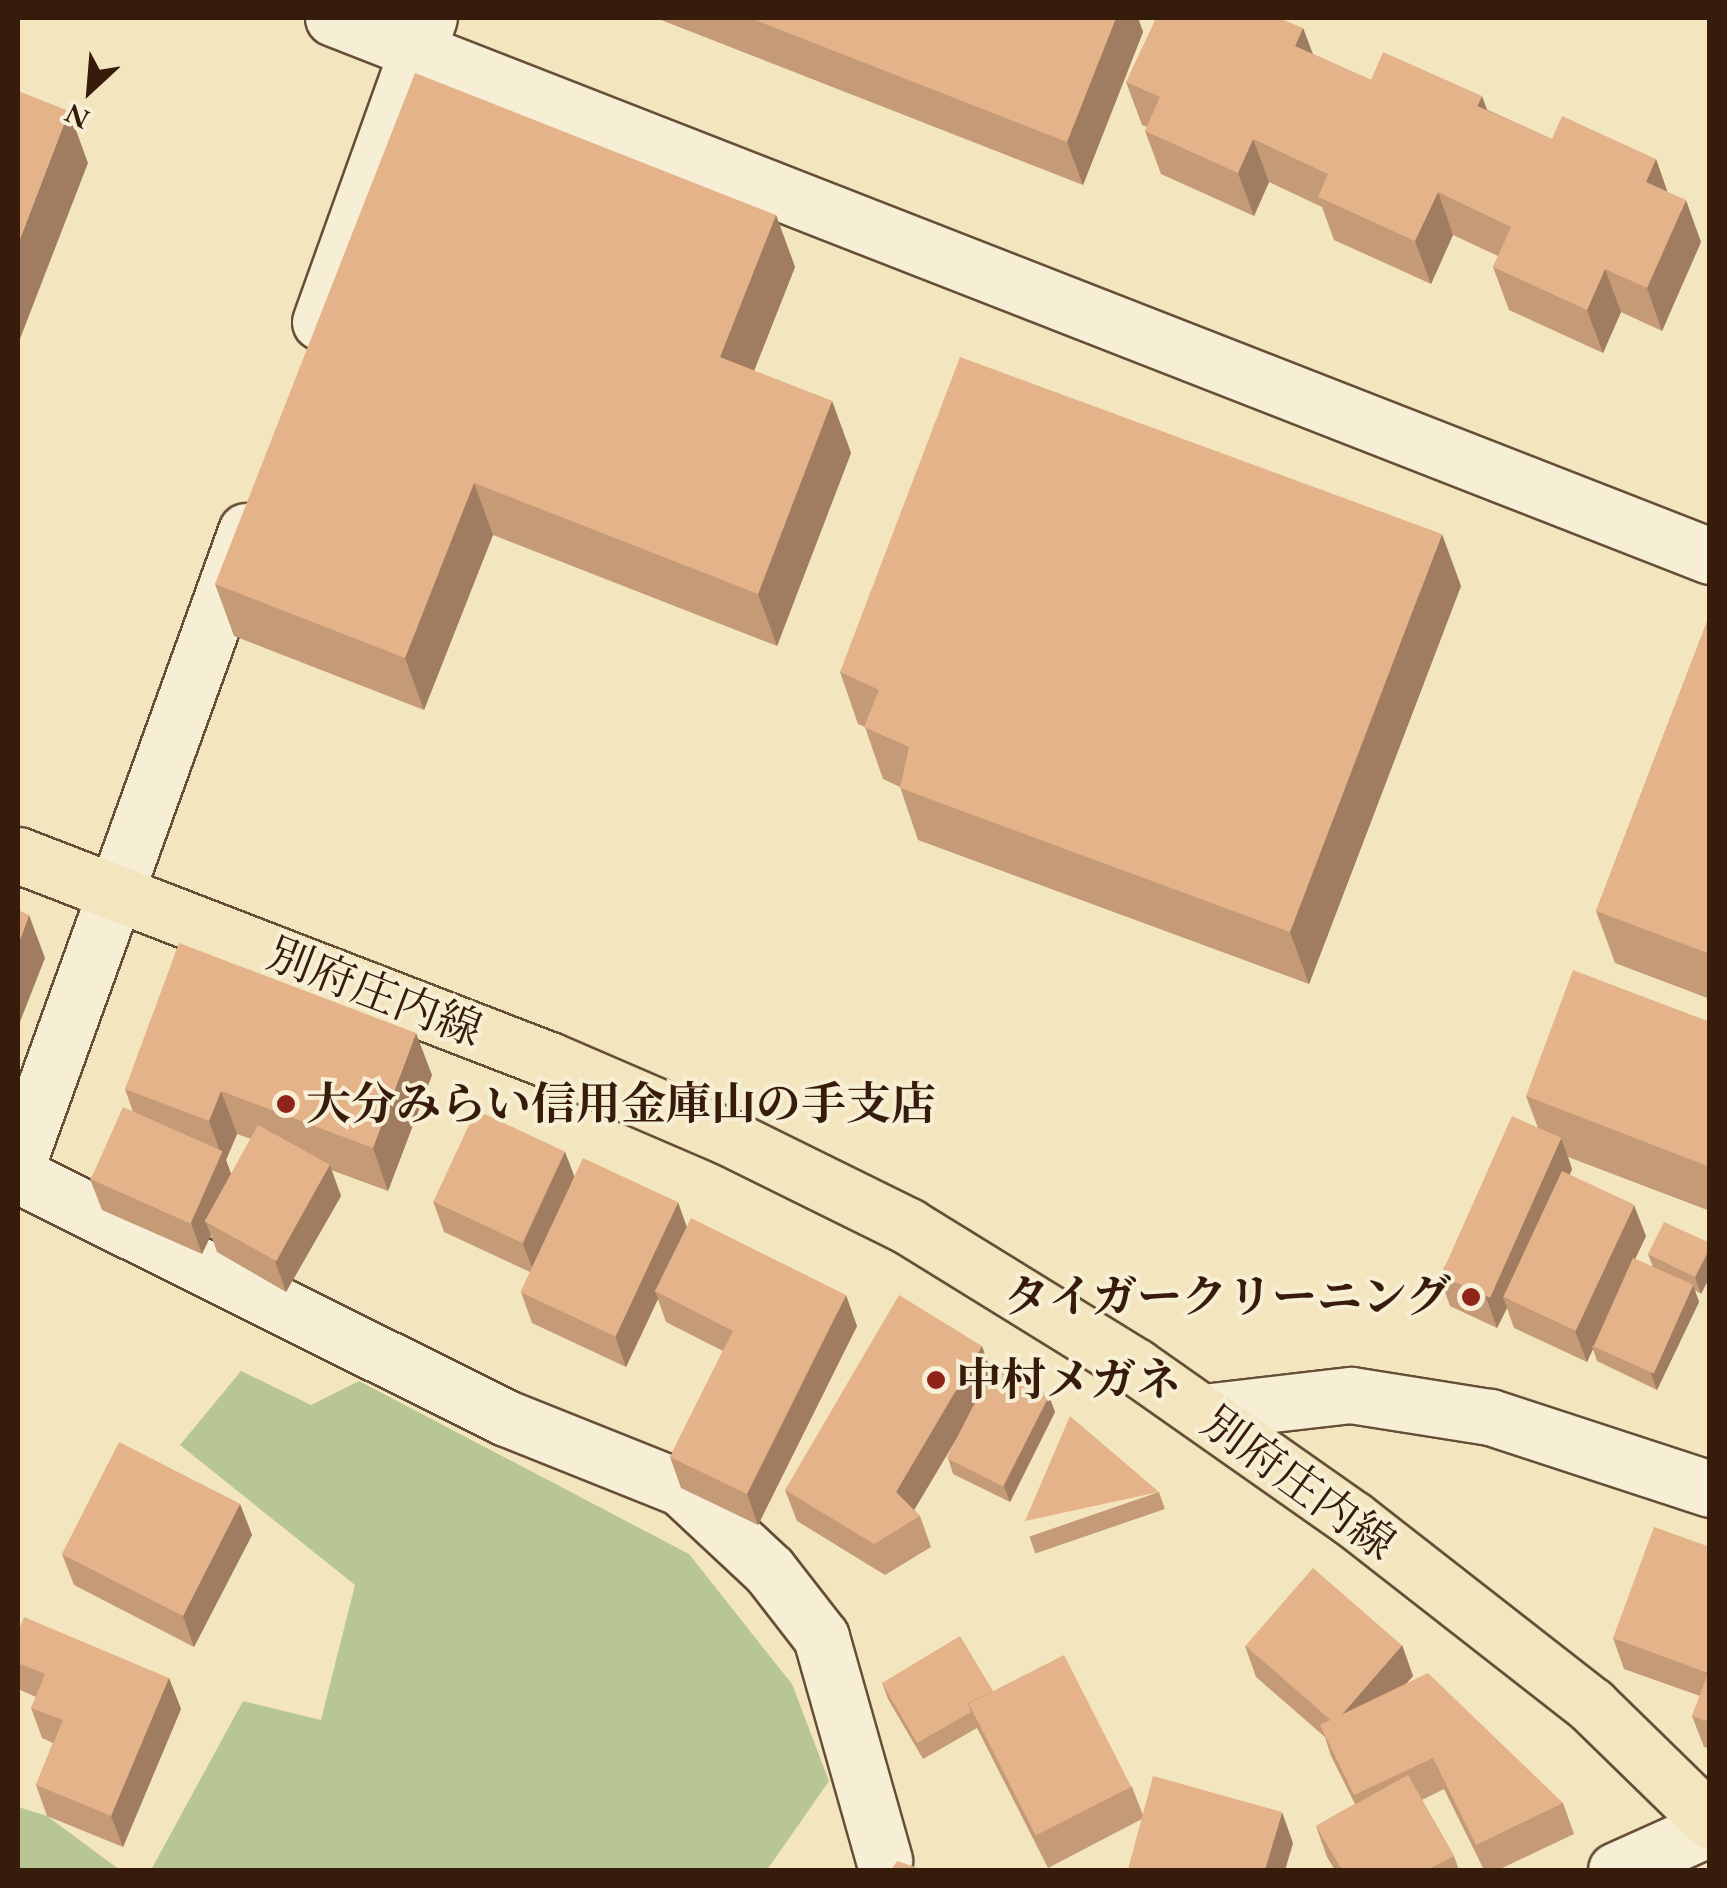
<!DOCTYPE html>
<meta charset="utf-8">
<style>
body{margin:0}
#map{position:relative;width:1727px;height:1888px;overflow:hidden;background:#f3e6bf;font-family:"EB Garamond","Noto Serif JP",serif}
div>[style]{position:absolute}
.green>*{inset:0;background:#b8c694}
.roads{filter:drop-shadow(2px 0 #664e38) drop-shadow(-2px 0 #664e38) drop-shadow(0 2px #664e38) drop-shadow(0 -2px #664e38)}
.street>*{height:55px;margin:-27.5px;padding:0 27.5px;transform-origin:27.5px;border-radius:27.5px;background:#f7efd5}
.secondary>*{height:55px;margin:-27.5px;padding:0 27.5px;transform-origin:27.5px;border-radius:27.5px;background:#f7efd5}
.primary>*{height:55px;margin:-27.5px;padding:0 27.5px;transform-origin:27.5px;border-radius:27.5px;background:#f3e6bf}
.wall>*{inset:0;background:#c49a77;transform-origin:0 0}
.shaded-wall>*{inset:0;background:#a07d61}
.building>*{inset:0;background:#e4b38a;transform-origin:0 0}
.dots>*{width:28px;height:28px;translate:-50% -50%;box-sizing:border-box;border:5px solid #f7efd5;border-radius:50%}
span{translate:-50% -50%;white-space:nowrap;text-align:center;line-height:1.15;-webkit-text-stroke:8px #f7efd5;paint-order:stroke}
.street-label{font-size:45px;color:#371c0b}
.poi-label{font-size:45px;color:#371c0b;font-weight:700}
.left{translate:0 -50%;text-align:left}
.right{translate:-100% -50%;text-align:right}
.frame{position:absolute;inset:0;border:20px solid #371c0b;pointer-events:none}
.north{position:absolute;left:40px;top:40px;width:100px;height:100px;-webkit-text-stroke:8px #f7efd5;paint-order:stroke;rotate:206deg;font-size:28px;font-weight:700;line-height:40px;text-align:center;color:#371c0b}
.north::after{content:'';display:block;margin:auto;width:35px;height:45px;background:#371c0b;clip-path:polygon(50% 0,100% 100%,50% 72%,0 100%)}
</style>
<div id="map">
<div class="green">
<i style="clip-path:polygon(241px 1371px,311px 1405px,359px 1381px,689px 1554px,792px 1684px,829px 1781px,767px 1870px,151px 1870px,243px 1701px,321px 1720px,355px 1585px,180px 1445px)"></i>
<i style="clip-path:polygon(18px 1807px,47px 1816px,120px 1870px,18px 1870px)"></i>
</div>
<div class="roads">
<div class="street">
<i style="left:333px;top:18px;width:1478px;rotate:21.34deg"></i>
<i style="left:320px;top:322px;width:323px;rotate:-70.3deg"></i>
<i style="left:18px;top:1162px;width:671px;rotate:-70.13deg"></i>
<i style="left:18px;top:1175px;width:545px;rotate:26.47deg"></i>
<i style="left:506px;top:1418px;width:188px;rotate:21.8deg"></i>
<i style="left:681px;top:1488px;width:120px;rotate:43deg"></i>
<i style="left:769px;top:1570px;width:85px;rotate:52.2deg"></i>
<i style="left:821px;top:1637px;width:232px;rotate:74.2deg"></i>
<i style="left:1616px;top:1870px;width:103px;rotate:-24.1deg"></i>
</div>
<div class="secondary">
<i style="left:1203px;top:1412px;width:149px;rotate:-6.6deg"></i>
<i style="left:1351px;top:1395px;width:141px;rotate:9deg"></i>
<i style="left:1490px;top:1417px;width:231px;rotate:18.1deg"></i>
</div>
<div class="primary">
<i style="left:18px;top:855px;width:569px;rotate:21.11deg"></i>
<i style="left:549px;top:1060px;width:195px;rotate:23.3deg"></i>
<i style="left:728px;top:1137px;width:201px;rotate:26.3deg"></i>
<i style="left:908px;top:1226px;width:267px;rotate:31.7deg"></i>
<i style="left:1135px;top:1366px;width:266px;rotate:35.1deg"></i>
<i style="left:1353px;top:1519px;width:302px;rotate:38deg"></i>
<i style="left:1591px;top:1705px;width:166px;rotate:44.3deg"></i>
</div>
</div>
<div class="wall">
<i style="clip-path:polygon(656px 18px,1138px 18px,1143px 32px,1083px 185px)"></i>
<i style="clip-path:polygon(1303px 28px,1313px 54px,1371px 80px,1488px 110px,1552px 139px,1656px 159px,1667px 191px,1701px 242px,1662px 331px,1621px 312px,1603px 353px,1509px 310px,1493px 267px,1498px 256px,1453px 235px,1431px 284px,1334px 240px,1322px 207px,1269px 182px,1254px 216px,1161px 174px,1145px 131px,1147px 127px,1142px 125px,1126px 82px)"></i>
<i style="clip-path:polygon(776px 215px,795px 267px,754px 371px,832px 401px,851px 453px,777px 646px,493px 535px,424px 710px,234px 636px,215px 584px)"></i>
<i style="clip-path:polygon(1461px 586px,1309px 984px,918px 840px,900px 787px,883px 779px,865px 727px,858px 724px,840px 672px)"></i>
<i style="clip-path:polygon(1710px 614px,1710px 999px,1615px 963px,1596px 911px)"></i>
<i style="clip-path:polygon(1710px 1022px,1710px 1211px,1568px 1157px,1572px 1169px,1570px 1175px,1646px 1236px,1635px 1259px,1653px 1267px,1648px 1254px,1710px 1243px,1701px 1294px,1695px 1290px,1699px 1302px,1657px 1390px,1597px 1361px,1593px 1349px,1587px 1362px,1514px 1328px,1507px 1308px,1497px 1328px,1450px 1306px,1439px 1275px,1538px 1128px,1526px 1096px)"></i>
<i style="clip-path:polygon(evenodd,432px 1075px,388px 1191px,331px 1170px,341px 1196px,286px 1292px,217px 1252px,211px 1235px,202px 1254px,102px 1210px,90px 1179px,133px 1112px,125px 1089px,432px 1075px,237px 1134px,251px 1139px,231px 1174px,226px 1160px,237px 1134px)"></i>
<i style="clip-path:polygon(565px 1152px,574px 1177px,687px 1227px,857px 1326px,758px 1525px,681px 1488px,670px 1457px,723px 1351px,666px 1322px,658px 1299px,626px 1367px,532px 1323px,521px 1292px,530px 1272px,444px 1232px,433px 1201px)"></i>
<i style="clip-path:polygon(991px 1371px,1049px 1396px,1055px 1412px,1010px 1502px,953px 1474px,948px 1458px,962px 1430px,914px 1510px,920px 1516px,931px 1547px,885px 1575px,797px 1521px,785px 1490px)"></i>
<i style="left:1159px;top:1492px;width:18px;height:137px;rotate:71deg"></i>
<i style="clip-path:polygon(240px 1504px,252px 1535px,194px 1647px,74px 1585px,62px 1554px)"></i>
<i style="clip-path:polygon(1710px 1547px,1710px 1749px,1704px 1747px,1692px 1716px,1700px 1696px,1624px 1669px,1613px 1638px)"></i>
<i style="clip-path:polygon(18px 1632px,169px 1678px,181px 1709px,123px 1847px,47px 1816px,36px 1785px,53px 1743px,42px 1738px,31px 1708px,36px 1697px,18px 1689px)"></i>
<i style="clip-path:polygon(1402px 1645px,1413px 1676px,1406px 1684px,1563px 1803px,1574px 1834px,1498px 1870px,1484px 1870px,1444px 1789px,1422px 1800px,1454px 1856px,1459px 1870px,1335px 1870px,1327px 1857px,1316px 1826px,1355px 1804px,1331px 1756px,1325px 1737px,1256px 1677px,1245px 1646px)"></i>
<i style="clip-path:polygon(882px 1683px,993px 1691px,1132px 1787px,1143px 1815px,1293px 1843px,1285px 1870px,1128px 1870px,1142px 1819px,1048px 1868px,977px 1728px,923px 1759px,888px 1699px)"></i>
</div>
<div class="shaded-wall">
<i style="clip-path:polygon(1116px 18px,1138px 18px,1143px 32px,1083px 185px,1067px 142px)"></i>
<i style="clip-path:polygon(1303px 28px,1319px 71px,1295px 46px)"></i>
<i style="clip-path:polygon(1482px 96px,1498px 139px,1477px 106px)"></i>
<i style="clip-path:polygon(69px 111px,88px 163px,18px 344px,18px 244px)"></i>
<i style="clip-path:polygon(1253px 139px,1269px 182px,1254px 216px,1238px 173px)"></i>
<i style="clip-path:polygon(1656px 159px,1671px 202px,1646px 182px)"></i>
<i style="clip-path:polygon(1438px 192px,1453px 235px,1431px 284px,1415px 241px)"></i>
<i style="clip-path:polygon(1686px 200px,1701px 242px,1662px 331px,1647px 288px)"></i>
<i style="clip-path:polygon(776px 215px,795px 267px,739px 409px,720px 357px)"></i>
<i style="clip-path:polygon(1605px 269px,1621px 312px,1603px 353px,1587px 310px)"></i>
<i style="clip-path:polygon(832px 401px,851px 453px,777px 646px,758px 594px)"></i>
<i style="clip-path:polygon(474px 483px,493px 535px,424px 710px,405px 658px)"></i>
<i style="clip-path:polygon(1442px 534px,1461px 586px,1309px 984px,1290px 932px)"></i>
<i style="clip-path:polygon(29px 915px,45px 958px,18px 1027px,18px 945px)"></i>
<i style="clip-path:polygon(416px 1033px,432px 1075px,388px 1191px,373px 1148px)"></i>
<i style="clip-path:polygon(221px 1091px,237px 1134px,226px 1160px,234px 1182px,205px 1221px,211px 1235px,202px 1254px,191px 1223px,221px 1154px,209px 1121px)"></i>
<i style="clip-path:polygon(1561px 1138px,1572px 1169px,1510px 1301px,1503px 1297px,1507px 1308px,1497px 1328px,1486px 1297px)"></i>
<i style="clip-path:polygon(565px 1152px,577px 1183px,535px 1275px,523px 1244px)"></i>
<i style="clip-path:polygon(330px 1165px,341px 1196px,286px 1292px,275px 1261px)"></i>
<i style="clip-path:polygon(678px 1202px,689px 1233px,655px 1291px,658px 1299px,626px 1367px,615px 1336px)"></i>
<i style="clip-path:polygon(1634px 1205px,1646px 1236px,1594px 1346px,1591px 1345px,1593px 1349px,1587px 1362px,1575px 1331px)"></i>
<i style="clip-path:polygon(1710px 1248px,1710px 1277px,1701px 1294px,1695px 1277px)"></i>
<i style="clip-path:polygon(1693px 1285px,1699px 1302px,1657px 1390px,1651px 1374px)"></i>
<i style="clip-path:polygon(846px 1295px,857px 1326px,758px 1525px,747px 1494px)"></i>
<i style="clip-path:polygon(982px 1346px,993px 1377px,907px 1522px,896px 1492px)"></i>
<i style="clip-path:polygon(1049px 1396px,1055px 1412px,1010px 1502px,1004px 1486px)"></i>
<i style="clip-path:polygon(240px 1504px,252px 1535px,194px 1647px,183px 1616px)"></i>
<i style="clip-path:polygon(1402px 1645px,1413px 1676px,1344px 1754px,1333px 1723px)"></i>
<i style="clip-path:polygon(169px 1678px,181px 1709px,123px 1847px,111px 1816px)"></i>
<i style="clip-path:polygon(1282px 1812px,1293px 1843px,1285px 1870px,1265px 1870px)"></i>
</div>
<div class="building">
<i style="clip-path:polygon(750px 18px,1116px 18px,1067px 142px)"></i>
<i style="clip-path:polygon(1156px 18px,1279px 18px,1303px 28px,1295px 46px,1371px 80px,1383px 52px,1482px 96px,1477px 106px,1552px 139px,1562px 116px,1656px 159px,1646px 182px,1686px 200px,1647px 288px,1605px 269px,1587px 310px,1493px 267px,1511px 227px,1438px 192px,1415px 241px,1318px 197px,1328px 174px,1253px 139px,1238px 173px,1145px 131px,1160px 97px,1126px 82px)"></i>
<i style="clip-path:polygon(415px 73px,776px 215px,720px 357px,832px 401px,758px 594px,474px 483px,405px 658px,215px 584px)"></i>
<i style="clip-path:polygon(18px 91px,69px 111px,18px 244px)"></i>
<i style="clip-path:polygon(960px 357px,1442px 534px,1290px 932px,900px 788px,909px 747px,864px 727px,879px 690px,840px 672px)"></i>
<i style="clip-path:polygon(1710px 614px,1710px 954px,1596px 911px)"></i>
<i style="clip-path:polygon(18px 910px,29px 915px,18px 945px)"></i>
<i style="clip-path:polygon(179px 943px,416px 1033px,373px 1148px,221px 1091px,209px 1121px,125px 1089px)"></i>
<i style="clip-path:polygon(1573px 970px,1710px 1022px,1710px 1167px,1526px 1096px)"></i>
<i style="left:123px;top:1107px;width:109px;height:79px;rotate:24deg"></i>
<i style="left:476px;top:1110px;width:98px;height:101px;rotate:25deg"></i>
<i style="left:1512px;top:1116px;width:54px;height:175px;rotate:24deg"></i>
<i style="left:258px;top:1125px;width:82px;height:110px;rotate:29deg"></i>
<i style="left:583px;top:1158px;width:105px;height:148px;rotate:25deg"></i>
<i style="left:1562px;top:1171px;width:80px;height:139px;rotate:25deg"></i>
<i style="clip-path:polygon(691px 1218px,846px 1295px,747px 1494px,670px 1457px,733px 1331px,655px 1291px)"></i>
<i style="clip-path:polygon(1664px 1222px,1710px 1243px,1710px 1248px,1695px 1277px,1648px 1254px)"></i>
<i style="left:1633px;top:1258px;width:66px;height:97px;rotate:24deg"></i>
<i style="clip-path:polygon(899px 1295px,982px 1346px,896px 1492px,920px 1516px,874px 1544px,785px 1490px)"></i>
<i style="left:993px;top:1367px;width:63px;height:102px;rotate:27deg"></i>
<i style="clip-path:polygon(1070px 1416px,1159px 1492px,1025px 1521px)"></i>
<i style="left:119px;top:1442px;width:136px;height:126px;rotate:27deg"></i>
<i style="clip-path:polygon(1654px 1527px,1710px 1547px,1710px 1722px,1692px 1716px,1708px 1673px,1613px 1638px)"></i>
<i style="left:1313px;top:1568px;width:118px;height:103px;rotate:41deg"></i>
<i style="clip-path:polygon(24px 1617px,169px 1678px,111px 1816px,36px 1785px,63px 1720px,31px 1708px,45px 1674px,18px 1663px,18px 1632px)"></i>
<i style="clip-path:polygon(960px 1636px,993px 1691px,968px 1703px,971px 1712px,917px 1743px,882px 1683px)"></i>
<i style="left:1064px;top:1655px;width:148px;height:107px;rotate:63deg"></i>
<i style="clip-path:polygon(1428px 1673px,1563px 1803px,1476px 1845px,1433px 1758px,1354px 1795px,1320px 1725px)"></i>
<i style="clip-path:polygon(1408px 1775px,1454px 1856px,1427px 1870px,1342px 1870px,1316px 1826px)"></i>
<i style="clip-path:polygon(1153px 1776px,1282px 1812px,1265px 1870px,1128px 1870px)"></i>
<i style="clip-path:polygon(897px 1861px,924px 1870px,891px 1870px)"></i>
</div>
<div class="dots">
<i style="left:286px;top:1104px;background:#8f2418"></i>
<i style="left:1471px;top:1297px;background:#8f2418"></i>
<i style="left:936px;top:1380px;background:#8f2418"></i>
</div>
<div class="street-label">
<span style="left:375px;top:992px;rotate:21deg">別府庄内線</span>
<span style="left:1299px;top:1483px;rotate:36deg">別府庄内線</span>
</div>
<div class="poi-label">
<span class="left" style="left:306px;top:1104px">大分みらい信用金庫山の手支店</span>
<span class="right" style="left:1451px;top:1297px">タイガークリーニング</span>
<span class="left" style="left:956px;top:1380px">中村メガネ</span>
</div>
<div class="frame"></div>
<div class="north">N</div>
</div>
